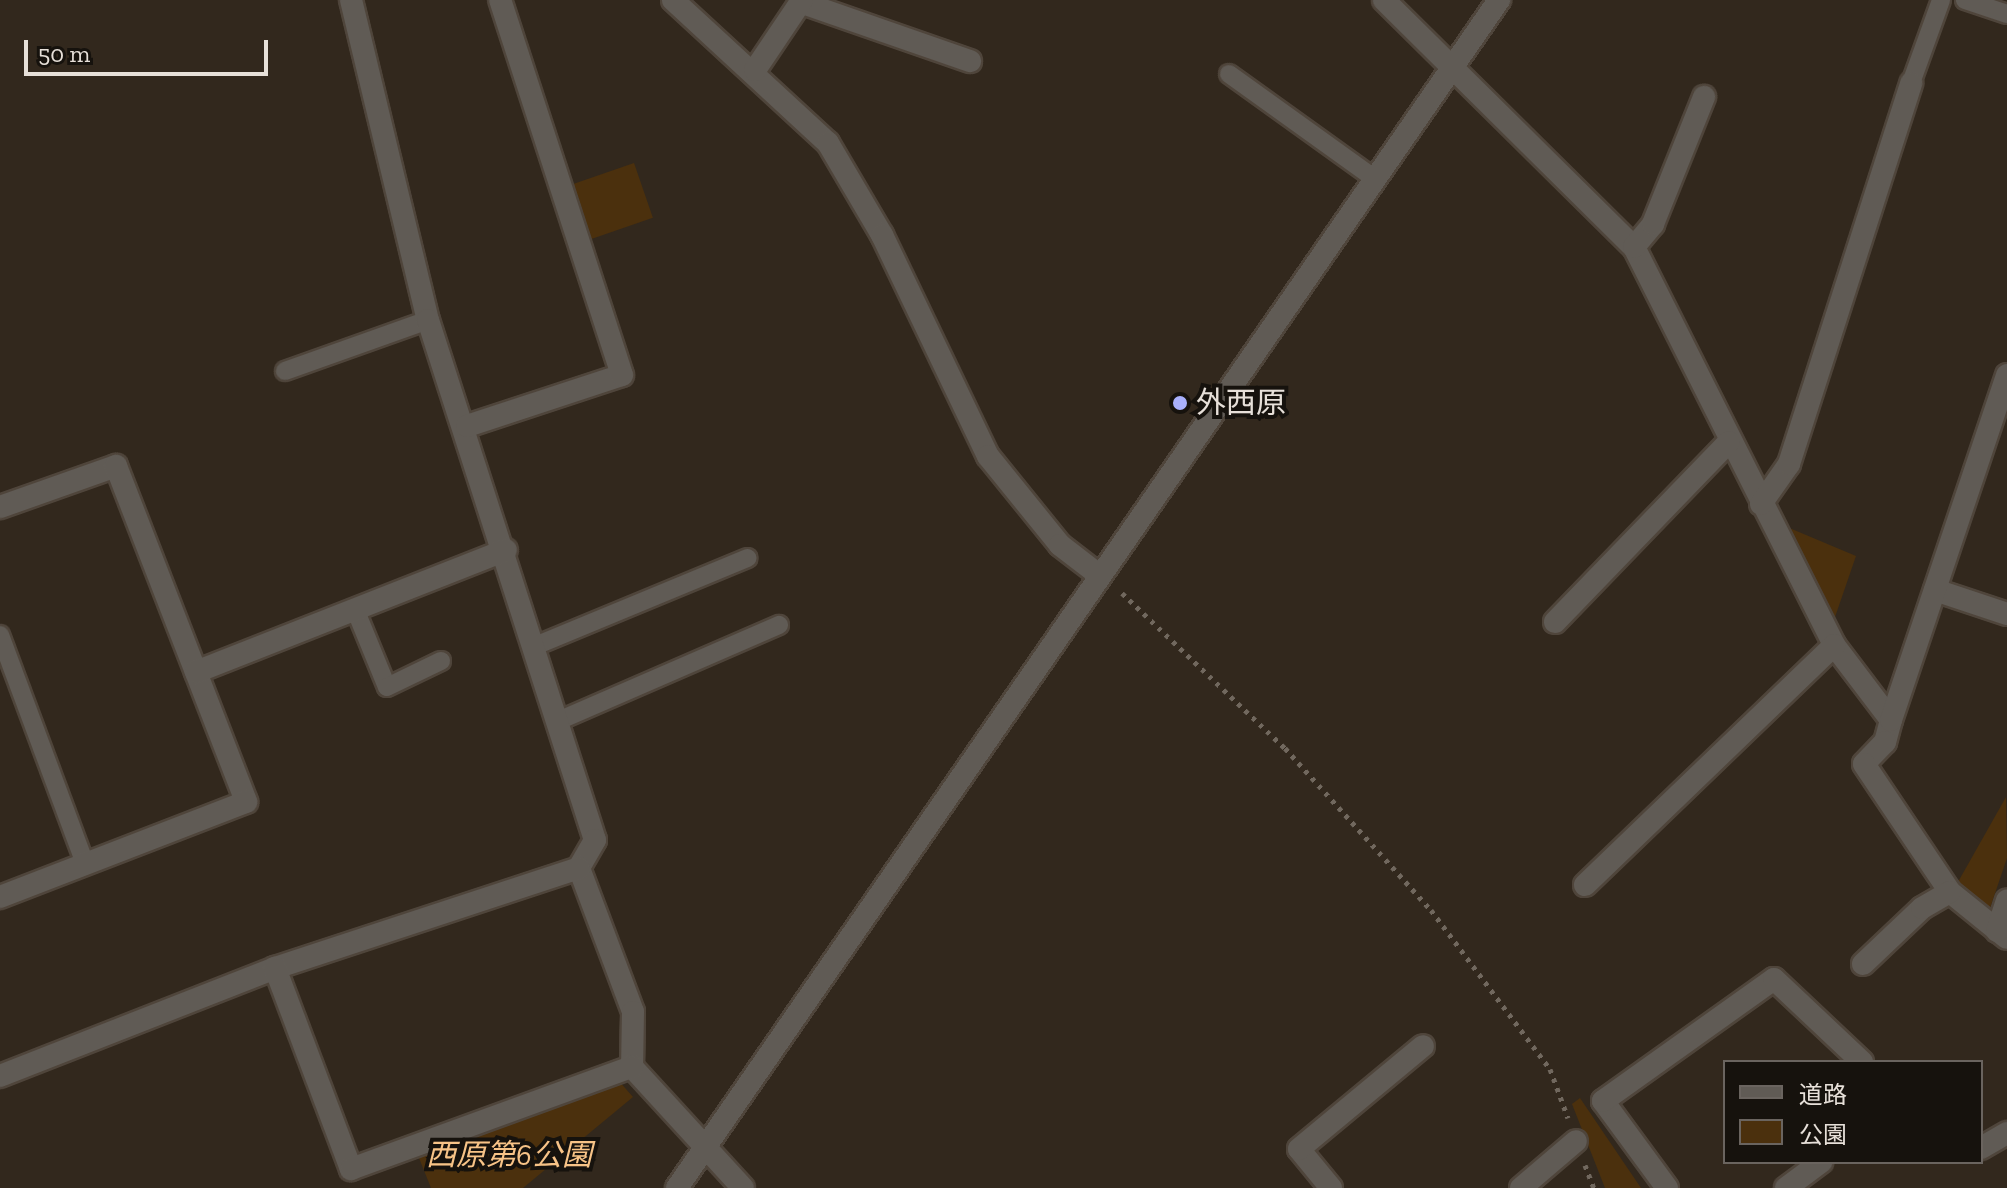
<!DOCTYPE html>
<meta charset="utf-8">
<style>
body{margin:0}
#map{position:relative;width:2007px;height:1188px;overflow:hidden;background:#32281d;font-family:"Zilla Slab","Noto Sans JP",serif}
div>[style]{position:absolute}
.green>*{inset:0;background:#4b300d;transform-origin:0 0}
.path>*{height:5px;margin-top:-2.5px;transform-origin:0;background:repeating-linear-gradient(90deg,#71685e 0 4px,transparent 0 10px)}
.roads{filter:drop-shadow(2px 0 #4f453b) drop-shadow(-2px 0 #4f453b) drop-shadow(0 2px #4f453b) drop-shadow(0 -2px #4f453b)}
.service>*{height:18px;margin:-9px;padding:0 9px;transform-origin:9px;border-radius:9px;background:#605b55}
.minor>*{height:22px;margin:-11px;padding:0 11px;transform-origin:11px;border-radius:11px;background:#605b55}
.tertiary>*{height:22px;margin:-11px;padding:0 11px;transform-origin:11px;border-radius:11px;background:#605b55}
.dots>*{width:22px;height:22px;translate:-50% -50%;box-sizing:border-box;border:4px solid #16120d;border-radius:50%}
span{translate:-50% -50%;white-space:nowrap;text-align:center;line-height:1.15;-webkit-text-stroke:8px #16120d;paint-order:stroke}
.poi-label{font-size:30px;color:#e7e0d9}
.left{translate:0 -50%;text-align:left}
.park-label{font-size:30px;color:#f7c387;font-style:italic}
.legend{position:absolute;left:1723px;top:1060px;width:260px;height:104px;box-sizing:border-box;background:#16120d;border:2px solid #6a645f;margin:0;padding:10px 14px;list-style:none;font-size:24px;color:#e7e0d9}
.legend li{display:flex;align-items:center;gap:16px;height:40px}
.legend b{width:40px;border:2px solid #6a645f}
.scale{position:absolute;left:24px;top:40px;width:244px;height:36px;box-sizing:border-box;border:4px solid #e7e0d9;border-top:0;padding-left:10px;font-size:24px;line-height:28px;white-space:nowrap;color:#e7e0d9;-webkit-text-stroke:6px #16120d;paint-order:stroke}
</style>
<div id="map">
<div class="green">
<i style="left:634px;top:163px;width:58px;height:65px;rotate:71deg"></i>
<i style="clip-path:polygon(1787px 527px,1856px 556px,1835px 617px)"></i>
<i style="clip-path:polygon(2006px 797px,2007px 858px,1989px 911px,1958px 882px)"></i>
<i style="clip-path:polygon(618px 1080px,633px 1097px,523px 1188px,431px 1188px,417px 1153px)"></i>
<i style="clip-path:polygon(1580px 1098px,1641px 1188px,1605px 1188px,1572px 1104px)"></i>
</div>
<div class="path">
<i style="left:1122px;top:593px;width:225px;rotate:43.6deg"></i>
<i style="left:1285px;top:748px;width:218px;rotate:48deg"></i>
<i style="left:1431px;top:910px;width:199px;rotate:53.2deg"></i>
<i style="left:1550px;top:1069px;width:52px;rotate:69.8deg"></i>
<i style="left:1585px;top:1165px;width:25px;rotate:69deg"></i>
</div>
<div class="roads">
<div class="service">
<i style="left:1965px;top:0;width:44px;rotate:18.4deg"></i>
<i style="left:1229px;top:74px;width:180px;rotate:35.7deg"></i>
<i style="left:1911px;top:83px;width:88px;rotate:-70.1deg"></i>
<i style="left:285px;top:371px;width:152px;rotate:-19.6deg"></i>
<i style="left:355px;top:609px;width:84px;rotate:67.7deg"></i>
<i style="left:387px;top:687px;width:60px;rotate:-25.7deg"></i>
<i style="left:0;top:635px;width:244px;rotate:69.6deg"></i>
<i style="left:535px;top:646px;width:230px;rotate:-22.5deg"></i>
<i style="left:558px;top:721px;width:241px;rotate:-23.5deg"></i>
</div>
<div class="minor">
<i style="left:351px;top:0;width:329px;rotate:76.5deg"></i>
<i style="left:428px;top:320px;width:546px;rotate:72.2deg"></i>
<i style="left:595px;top:840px;width:32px;rotate:120deg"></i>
<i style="left:579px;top:868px;width:154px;rotate:69.4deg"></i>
<i style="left:633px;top:1012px;width:55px;rotate:91deg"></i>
<i style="left:632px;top:1067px;width:164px;rotate:47.5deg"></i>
<i style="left:673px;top:0;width:211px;rotate:42.7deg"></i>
<i style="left:828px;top:143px;width:107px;rotate:59.6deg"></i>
<i style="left:882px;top:235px;width:245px;rotate:64.4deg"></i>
<i style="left:988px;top:456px;width:114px;rotate:51deg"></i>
<i style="left:1060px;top:545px;width:49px;rotate:37.6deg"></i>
<i style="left:1384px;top:0;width:351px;rotate:44.7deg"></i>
<i style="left:1634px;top:247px;width:445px;rotate:63.3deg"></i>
<i style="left:1834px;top:645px;width:94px;rotate:52.8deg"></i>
<i style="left:1891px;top:720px;width:23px;rotate:105deg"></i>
<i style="left:1885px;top:742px;width:30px;rotate:134deg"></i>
<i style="left:1864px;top:764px;width:154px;rotate:56.1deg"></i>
<i style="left:1950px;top:892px;width:73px;rotate:38.9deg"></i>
<i style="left:803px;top:3px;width:177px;rotate:19.2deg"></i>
<i style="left:755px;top:70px;width:84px;rotate:-56.1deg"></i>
<i style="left:1634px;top:247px;width:30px;rotate:-50deg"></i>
<i style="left:1653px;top:224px;width:137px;rotate:-68.1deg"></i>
<i style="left:467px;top:426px;width:163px;rotate:-18.2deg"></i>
<i style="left:622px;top:375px;width:394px;rotate:-108deg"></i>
<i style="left:1761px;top:504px;width:49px;rotate:-55deg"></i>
<i style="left:1789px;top:464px;width:400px;rotate:-72.2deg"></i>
<i style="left:0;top:507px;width:123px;rotate:-19.5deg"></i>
<i style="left:116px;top:466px;width:360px;rotate:68.8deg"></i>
<i style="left:246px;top:802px;width:264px;rotate:158.9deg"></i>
<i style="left:1935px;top:590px;width:76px;rotate:18.4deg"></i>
<i style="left:1555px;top:622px;width:250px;rotate:-46deg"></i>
<i style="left:196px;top:672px;width:333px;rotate:-21.5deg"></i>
<i style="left:1891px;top:720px;width:364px;rotate:-71.4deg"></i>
<i style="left:1585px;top:885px;width:346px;rotate:-43.9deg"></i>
<i style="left:1997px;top:931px;width:32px;rotate:-72deg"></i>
<i style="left:1863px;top:964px;width:81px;rotate:-43.5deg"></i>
<i style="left:1922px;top:908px;width:32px;rotate:-30deg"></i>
<i style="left:275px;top:968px;width:320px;rotate:-18.2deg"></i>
<i style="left:0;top:1076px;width:295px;rotate:-21.4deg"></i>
<i style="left:275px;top:968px;width:215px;rotate:69.3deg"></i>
<i style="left:351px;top:1169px;width:299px;rotate:-20deg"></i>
<i style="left:1981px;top:1148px;width:30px;rotate:-30deg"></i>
<i style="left:1331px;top:1188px;width:50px;rotate:-129.4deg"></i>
<i style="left:1299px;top:1149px;width:161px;rotate:-39.7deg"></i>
<i style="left:1521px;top:1188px;width:72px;rotate:-40.5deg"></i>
<i style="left:1667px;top:1188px;width:108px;rotate:-126.3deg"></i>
<i style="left:1603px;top:1101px;width:210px;rotate:-35.5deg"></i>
<i style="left:1774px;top:979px;width:121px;rotate:43.3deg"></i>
<i style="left:1786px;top:1188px;width:44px;rotate:-36.6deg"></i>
</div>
<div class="tertiary">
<i style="left:677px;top:1188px;width:1445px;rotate:-55.32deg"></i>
</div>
</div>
<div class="dots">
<i style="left:1180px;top:403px;background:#a9b0fc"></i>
</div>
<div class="poi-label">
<span class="left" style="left:1196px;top:403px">外西原</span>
</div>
<div class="park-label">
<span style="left:509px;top:1155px">西原第6公園</span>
</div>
<ul class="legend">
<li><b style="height:10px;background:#605b55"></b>道路</li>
<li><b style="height:22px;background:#4b300d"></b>公園</li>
</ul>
<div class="scale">50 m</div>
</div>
